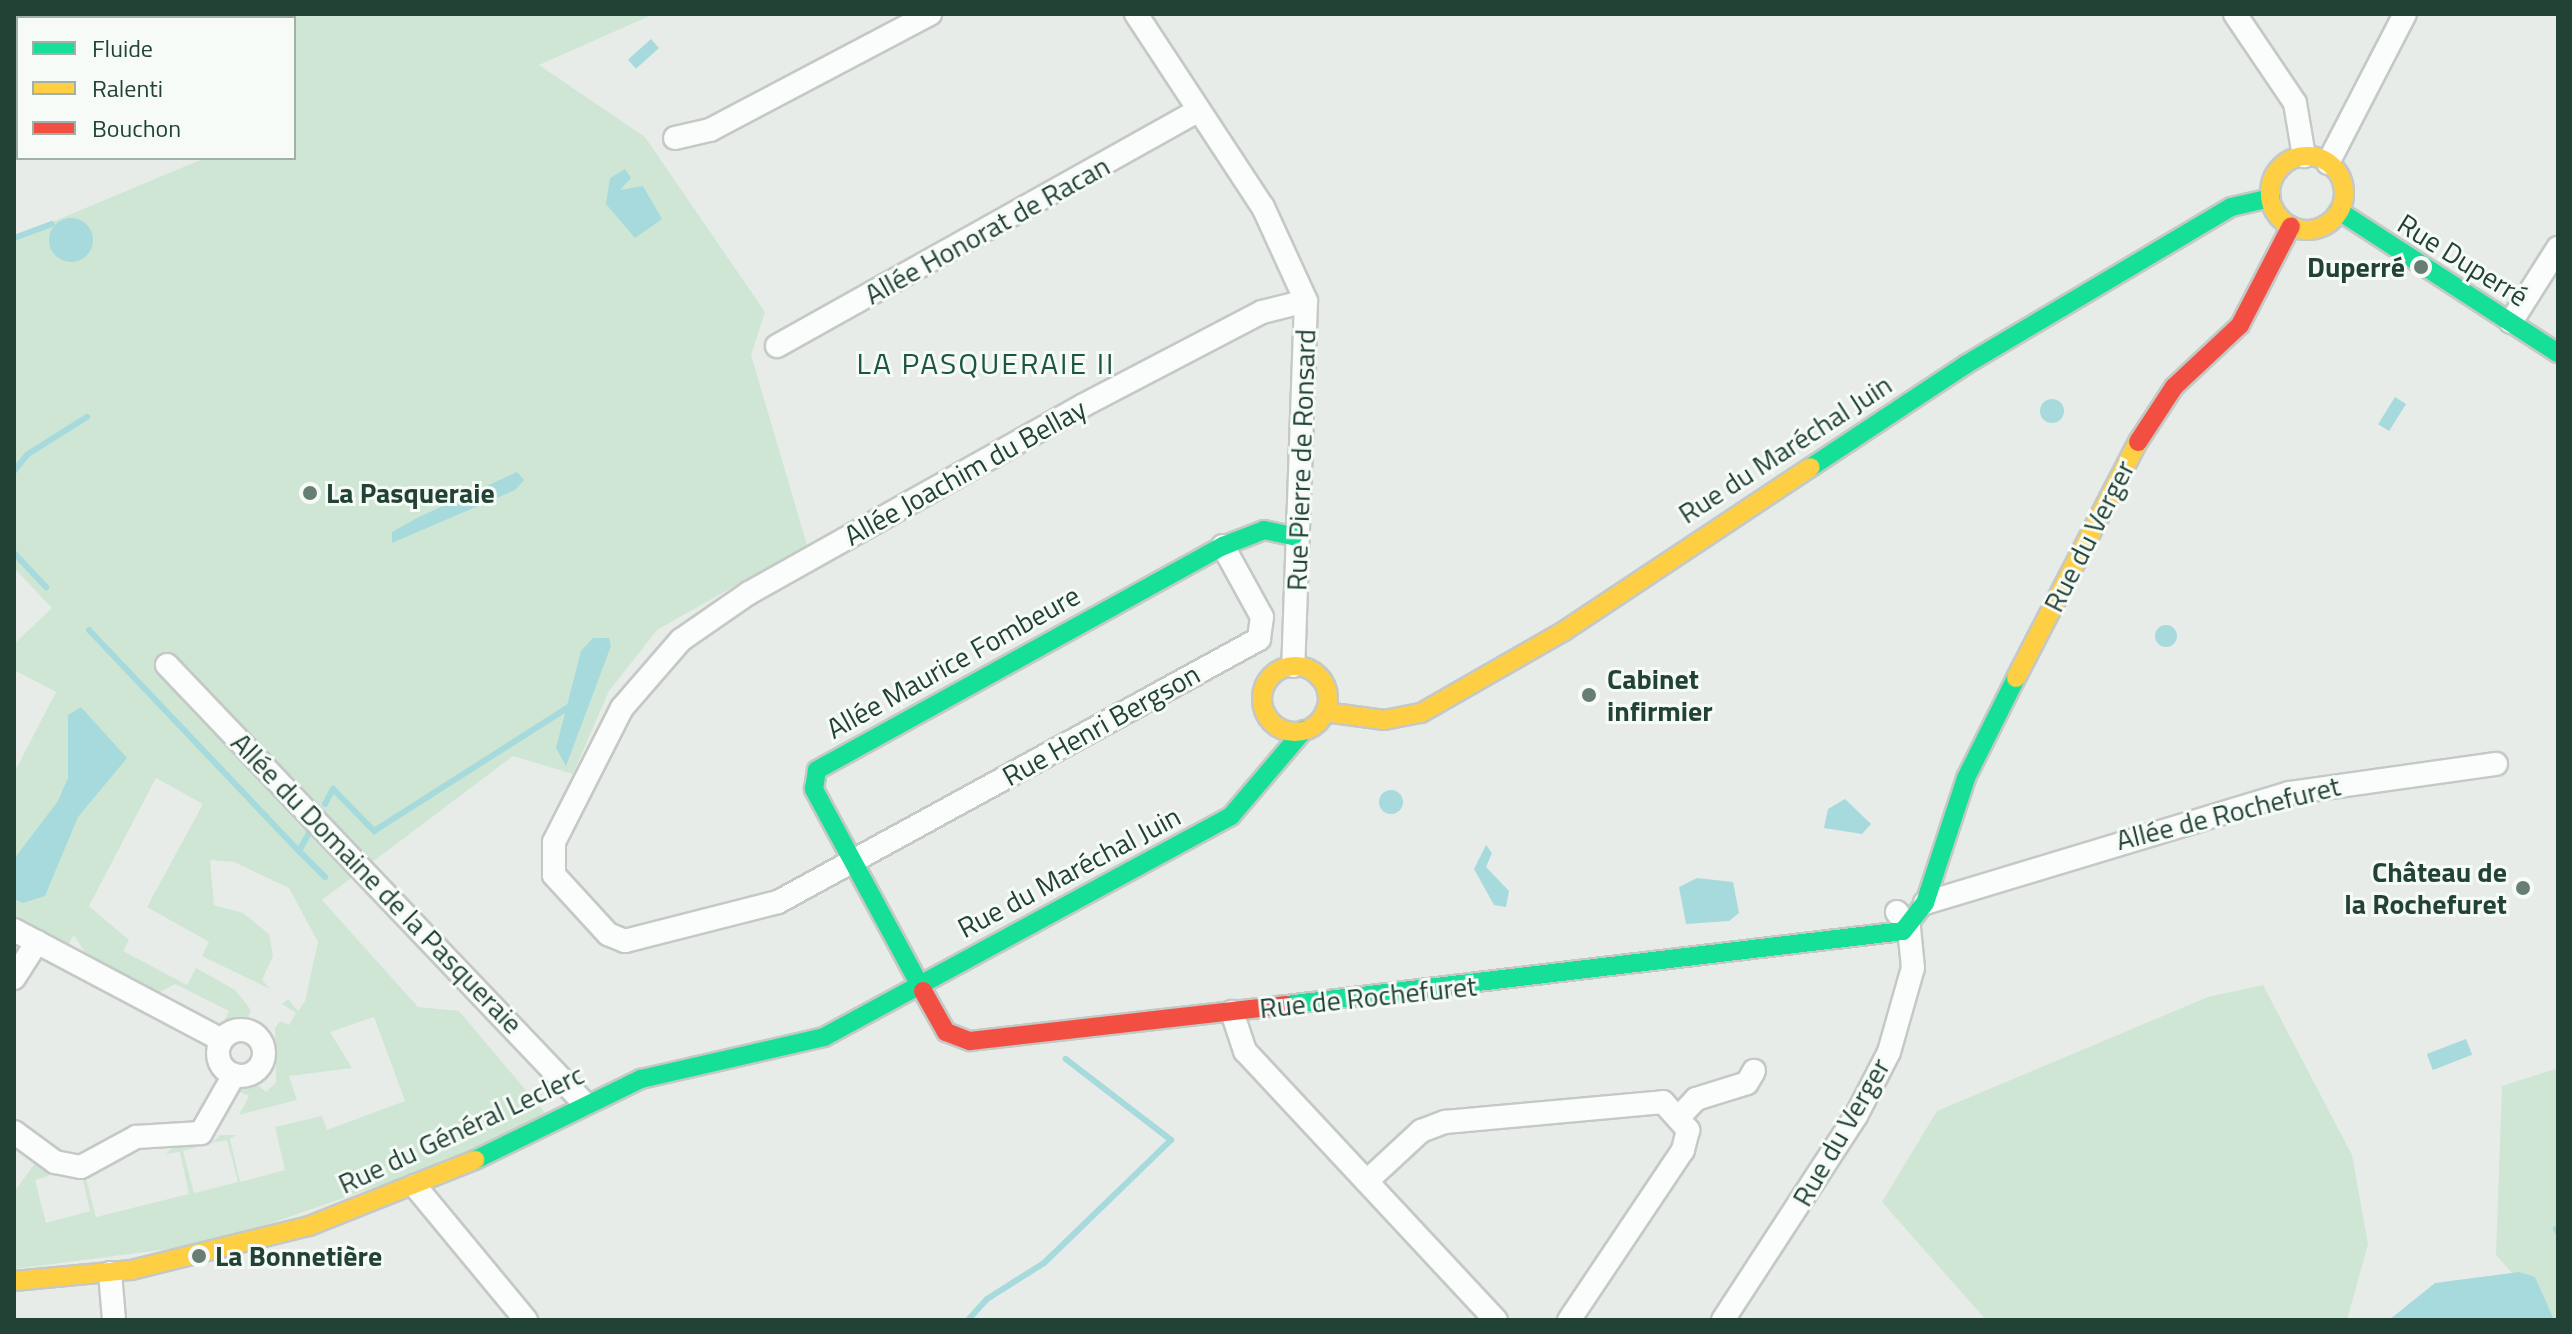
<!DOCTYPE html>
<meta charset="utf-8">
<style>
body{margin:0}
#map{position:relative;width:2572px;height:1334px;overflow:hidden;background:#e7ece9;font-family:"Titillium Web",sans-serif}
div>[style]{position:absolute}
.green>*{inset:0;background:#cfe6d4}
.water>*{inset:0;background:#a6dadc;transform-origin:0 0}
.round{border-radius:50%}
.stream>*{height:6px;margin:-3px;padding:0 3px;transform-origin:3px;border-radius:3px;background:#a6dadc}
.roads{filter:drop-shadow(2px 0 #c4c9c6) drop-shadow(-2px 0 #c4c9c6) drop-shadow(0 2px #c4c9c6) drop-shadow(0 -2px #c4c9c6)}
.street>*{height:22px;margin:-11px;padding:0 11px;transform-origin:11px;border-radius:11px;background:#fbfcfc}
.street>.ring{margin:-11px;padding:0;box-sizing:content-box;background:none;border:22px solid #fbfcfc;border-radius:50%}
.fast>*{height:18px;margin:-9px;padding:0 9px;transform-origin:9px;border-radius:9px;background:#16e098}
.slow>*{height:18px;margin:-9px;padding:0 9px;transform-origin:9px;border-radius:9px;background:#ffcf43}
.slow>.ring{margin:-9px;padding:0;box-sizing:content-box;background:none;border:18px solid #ffcf43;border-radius:50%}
.jam>*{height:18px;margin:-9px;padding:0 9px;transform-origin:9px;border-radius:9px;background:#f24e42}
.dots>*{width:22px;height:22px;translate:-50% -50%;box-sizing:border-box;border:4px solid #f6fbf8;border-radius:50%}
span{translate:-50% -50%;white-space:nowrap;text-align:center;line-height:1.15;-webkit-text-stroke:6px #f6fbf8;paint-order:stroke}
.street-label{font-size:28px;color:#224236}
.poi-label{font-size:28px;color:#224236;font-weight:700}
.right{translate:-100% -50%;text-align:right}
.left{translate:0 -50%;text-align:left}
.neighbourhood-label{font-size:30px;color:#1c5642;letter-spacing:2px}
.frame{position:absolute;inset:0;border:16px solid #224236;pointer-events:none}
.legend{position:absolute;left:16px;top:16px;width:280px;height:144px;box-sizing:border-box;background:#f6fbf8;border:2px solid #a1b1aa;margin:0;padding:10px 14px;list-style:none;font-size:24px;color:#224236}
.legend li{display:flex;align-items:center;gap:16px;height:40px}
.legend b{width:40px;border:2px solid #a1b1aa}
</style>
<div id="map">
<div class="green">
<i style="clip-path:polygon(190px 14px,654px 14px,539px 65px,645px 137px,765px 312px,751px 355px,807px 545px,657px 630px,609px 691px,573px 774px,513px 756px,322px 900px,418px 1007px,459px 1011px,546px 1114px,432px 1167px,215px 1243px,14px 1269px,14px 1192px,39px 1158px,49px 1176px,35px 1180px,46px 1223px,90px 1211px,82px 1176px,67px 1179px,97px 1169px,85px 1175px,96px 1217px,189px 1194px,180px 1152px,166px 1154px,173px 1147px,197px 1147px,183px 1151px,194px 1193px,238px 1182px,227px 1140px,212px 1143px,220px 1135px,236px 1135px,230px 1139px,240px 1182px,285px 1170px,275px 1127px,322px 1116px,327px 1130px,405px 1101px,374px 1017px,330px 1032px,352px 1068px,289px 1076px,297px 1100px,239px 1115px,249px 1096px,235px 1090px,241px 1084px,254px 1082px,266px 1092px,276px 1082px,275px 1028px,280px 1021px,289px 1025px,296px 1013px,282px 1004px,288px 999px,298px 1011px,305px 1001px,318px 942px,289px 888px,234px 862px,210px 860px,214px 905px,243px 913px,269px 934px,273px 956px,262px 980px,270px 989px,202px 956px,209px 942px,147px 907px,203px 804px,156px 778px,89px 906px,129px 940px,123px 951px,187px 985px,196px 968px,235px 990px,251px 1010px,246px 1022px,221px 1028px,229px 1011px,175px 984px,160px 992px,86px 954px,74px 935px,66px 948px,14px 920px,14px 773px,56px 692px,14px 670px,14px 644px,52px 608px,14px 568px,14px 238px,205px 158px,294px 158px,294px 18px,182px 18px)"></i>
<i style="clip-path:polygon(2263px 985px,2352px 1155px,2368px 1244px,2347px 1320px,1986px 1320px,1882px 1202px,1937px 1111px,2208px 997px)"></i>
<i style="clip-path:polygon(2558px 1068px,2558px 1320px,2554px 1320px,2496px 1255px,2502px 1086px)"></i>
</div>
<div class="water">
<i style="left:651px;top:39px;width:12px;height:31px;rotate:48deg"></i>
<i style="clip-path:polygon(625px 169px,631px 178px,620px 190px,643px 186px,662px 219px,635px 238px,606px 204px,610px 178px)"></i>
<i class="round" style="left:49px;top:218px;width:44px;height:44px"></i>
<i style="left:2395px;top:397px;width:13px;height:32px;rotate:32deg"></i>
<i class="round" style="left:2040px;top:399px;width:24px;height:24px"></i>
<i style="clip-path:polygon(517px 472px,524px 480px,515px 490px,392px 543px,392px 532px,419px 517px)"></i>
<i class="round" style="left:2155px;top:625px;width:22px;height:22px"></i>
<i style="clip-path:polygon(593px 638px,609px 638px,611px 646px,566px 766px,556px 748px,581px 651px)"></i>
<i style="clip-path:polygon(81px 707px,127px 758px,78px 817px,45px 896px,23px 903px,14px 899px,14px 859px,58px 801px,68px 778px,68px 715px)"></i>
<i class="round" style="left:1379px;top:790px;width:24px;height:24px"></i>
<i style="clip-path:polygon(1845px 799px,1871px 824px,1862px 834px,1824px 828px,1828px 809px)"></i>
<i style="clip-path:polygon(1486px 845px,1492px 853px,1486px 867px,1509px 891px,1506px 907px,1494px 905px,1474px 869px)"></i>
<i style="clip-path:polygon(1697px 878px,1733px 882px,1739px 913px,1729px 921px,1686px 924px,1679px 887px)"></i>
<i style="left:2466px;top:1039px;width:17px;height:42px;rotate:69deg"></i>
<i style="clip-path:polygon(2519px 1272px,2535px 1277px,2554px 1320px,2389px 1320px,2435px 1283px)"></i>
</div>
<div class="stream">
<i style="left:14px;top:238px;width:40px;rotate:-20.2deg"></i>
<i style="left:14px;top:471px;width:22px;rotate:-51deg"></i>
<i style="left:28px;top:454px;width:70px;rotate:-32.1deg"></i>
<i style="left:14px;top:553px;width:47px;rotate:46.7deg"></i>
<i style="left:89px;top:630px;width:305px;rotate:46.5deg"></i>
<i style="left:299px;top:851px;width:21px;rotate:-61deg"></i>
<i style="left:325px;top:804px;width:17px;rotate:-62deg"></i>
<i style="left:333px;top:789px;width:59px;rotate:45.7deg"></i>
<i style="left:374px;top:831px;width:232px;rotate:-32.5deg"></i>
<i style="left:299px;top:851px;width:37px;rotate:45deg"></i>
<i style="left:2556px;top:1229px;width:4px;rotate:63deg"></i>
<i style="left:968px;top:1320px;width:28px;rotate:-48deg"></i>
<i style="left:987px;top:1299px;width:67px;rotate:-32.3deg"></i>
<i style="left:1044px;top:1263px;width:177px;rotate:-44.1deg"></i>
<i style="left:1171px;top:1140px;width:133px;rotate:-142.4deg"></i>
</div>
<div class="roads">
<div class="street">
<i style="left:1136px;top:14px;width:231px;rotate:56.7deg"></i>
<i style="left:1263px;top:207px;width:103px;rotate:65.4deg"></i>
<i style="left:1306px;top:301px;width:365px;rotate:92deg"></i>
<i style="left:2235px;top:14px;width:107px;rotate:56deg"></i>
<i style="left:2295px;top:103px;width:54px;rotate:80.4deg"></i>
<i style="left:85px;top:18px;width:4px;rotate:-63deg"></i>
<i style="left:14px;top:99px;width:5px;rotate:-37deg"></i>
<i style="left:675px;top:138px;width:36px;rotate:-13deg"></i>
<i style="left:710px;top:130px;width:249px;rotate:-27.8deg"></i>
<i style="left:2328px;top:163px;width:168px;rotate:-62.7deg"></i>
<i style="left:2511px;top:322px;width:88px;rotate:-57.6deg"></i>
<i style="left:777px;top:346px;width:480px;rotate:-29.2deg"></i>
<i style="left:1223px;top:546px;width:81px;rotate:61.2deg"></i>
<i style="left:1262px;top:617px;width:22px;rotate:98deg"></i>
<i style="left:1259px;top:639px;width:548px;rotate:151.33deg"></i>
<i style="left:778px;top:902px;width:158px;rotate:165.7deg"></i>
<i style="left:625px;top:941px;width:18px;rotate:-158deg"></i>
<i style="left:608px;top:934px;width:80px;rotate:-132.5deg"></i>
<i style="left:554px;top:875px;width:33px;rotate:-90deg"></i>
<i style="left:554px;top:842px;width:150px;rotate:-63.1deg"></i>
<i style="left:622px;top:708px;width:90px;rotate:-49.1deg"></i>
<i style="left:681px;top:640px;width:83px;rotate:-34.7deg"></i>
<i style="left:749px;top:593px;width:382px;rotate:-29.3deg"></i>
<i style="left:1082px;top:406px;width:203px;rotate:-27.6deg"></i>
<i style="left:1262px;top:312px;width:45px;rotate:-14deg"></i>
<i style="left:167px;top:665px;width:606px;rotate:46.4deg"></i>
<i style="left:1925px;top:903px;width:380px;rotate:-16.8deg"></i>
<i style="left:2289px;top:793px;width:209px;rotate:-8deg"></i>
<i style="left:14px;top:930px;width:235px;rotate:27.9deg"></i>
<i style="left:14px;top:978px;width:43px;rotate:-57.4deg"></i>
<i style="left:1232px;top:1012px;width:41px;rotate:71.6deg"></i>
<i style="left:1245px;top:1051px;width:368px;rotate:47deg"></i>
<i class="ring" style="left:218px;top:1030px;width:24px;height:24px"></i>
<i style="left:1681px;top:1115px;width:22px;rotate:-47deg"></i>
<i style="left:1696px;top:1099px;width:53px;rotate:-17.4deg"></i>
<i style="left:1747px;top:1083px;width:14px;rotate:-60deg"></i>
<i style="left:14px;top:1132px;width:51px;rotate:36.2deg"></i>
<i style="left:55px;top:1162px;width:26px;rotate:11deg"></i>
<i style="left:81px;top:1167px;width:63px;rotate:-28.6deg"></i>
<i style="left:136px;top:1137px;width:65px;rotate:-3.5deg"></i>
<i style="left:201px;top:1133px;width:67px;rotate:-60.4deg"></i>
<i style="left:1367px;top:1181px;width:74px;rotate:-42.8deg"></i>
<i style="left:1421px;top:1131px;width:26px;rotate:-21deg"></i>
<i style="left:1445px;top:1122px;width:219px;rotate:-5.2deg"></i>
<i style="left:1663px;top:1102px;width:38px;rotate:48deg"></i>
<i style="left:1688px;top:1130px;width:21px;rotate:104deg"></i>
<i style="left:1683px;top:1150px;width:205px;rotate:123.8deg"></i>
<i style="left:415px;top:1186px;width:174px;rotate:50.4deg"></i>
<i style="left:110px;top:1273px;width:47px;rotate:85.1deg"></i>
<i style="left:1723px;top:1320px;width:244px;rotate:-56.9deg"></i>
<i style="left:1856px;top:1116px;width:72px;rotate:-62.7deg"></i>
<i style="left:1889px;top:1052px;width:87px;rotate:-74.1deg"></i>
<i style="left:1913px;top:968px;width:40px;rotate:-95.7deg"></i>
<i style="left:1909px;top:928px;width:20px;rotate:-127deg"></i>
</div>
<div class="fast">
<i style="left:2339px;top:211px;width:261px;rotate:33deg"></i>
<i style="left:1811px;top:467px;width:185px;rotate:-33.5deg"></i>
<i style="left:1965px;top:365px;width:309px;rotate:-30.7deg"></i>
<i style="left:2231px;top:207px;width:41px;rotate:-12.7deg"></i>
<i style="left:923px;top:991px;width:230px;rotate:-118.4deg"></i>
<i style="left:814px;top:789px;width:19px;rotate:-81deg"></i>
<i style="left:817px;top:770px;width:464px;rotate:-28.9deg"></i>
<i style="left:1223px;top:546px;width:44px;rotate:-21.3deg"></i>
<i style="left:1264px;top:530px;width:30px;rotate:12deg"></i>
<i style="left:1286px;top:1005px;width:621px;rotate:-6.84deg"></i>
<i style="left:1903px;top:931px;width:36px;rotate:-52deg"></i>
<i style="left:1925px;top:903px;width:132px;rotate:-71.8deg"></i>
<i style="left:1966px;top:778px;width:112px;rotate:-63.4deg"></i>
<i style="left:475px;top:1160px;width:185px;rotate:-26deg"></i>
<i style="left:641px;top:1079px;width:188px;rotate:-12.9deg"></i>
<i style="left:824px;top:1037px;width:463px;rotate:-28.5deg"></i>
<i style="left:1231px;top:816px;width:113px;rotate:-49.7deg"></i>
</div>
<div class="slow">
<i class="ring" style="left:2270px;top:156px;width:56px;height:56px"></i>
<i class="ring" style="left:1262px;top:666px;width:48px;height:48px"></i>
<i style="left:2016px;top:678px;width:266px;rotate:-62.7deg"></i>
<i style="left:1325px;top:712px;width:60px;rotate:7.7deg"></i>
<i style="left:1384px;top:720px;width:38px;rotate:-11deg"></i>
<i style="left:1421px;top:713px;width:165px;rotate:-29.8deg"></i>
<i style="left:1564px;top:631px;width:296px;rotate:-33.6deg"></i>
<i style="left:14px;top:1281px;width:118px;rotate:-5.4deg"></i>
<i style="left:131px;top:1270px;width:183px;rotate:-13.9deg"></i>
<i style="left:309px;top:1226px;width:179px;rotate:-21.7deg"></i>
</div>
<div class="jam">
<i style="left:2138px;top:442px;width:66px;rotate:-56.8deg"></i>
<i style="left:2174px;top:387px;width:91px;rotate:-43.2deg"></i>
<i style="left:2240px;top:325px;width:111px;rotate:-62.7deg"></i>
<i style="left:923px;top:991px;width:47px;rotate:60.7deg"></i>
<i style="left:946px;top:1032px;width:26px;rotate:21deg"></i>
<i style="left:970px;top:1041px;width:318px;rotate:-6.5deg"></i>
</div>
</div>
<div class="dots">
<i style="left:2421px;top:267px;background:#677e75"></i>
<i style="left:310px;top:493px;background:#677e75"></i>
<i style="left:1589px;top:695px;background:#677e75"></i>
<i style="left:2523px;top:888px;background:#677e75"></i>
<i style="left:199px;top:1256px;background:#677e75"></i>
</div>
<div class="street-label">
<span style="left:987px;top:230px;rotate:-29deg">Allée Honorat de Racan</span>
<span style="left:2463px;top:260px;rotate:32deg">Rue Duperré</span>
<span style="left:1785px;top:449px;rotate:-33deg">Rue du Maréchal Juin</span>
<span style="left:1301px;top:460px;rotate:-88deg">Rue Pierre de Ronsard</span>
<span style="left:965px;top:472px;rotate:-29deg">Allée Joachim du Bellay</span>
<span style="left:2089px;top:536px;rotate:-63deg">Rue du Verger</span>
<span style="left:953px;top:662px;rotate:-29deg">Allée Maurice Fombeure</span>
<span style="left:1101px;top:725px;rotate:-29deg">Rue Henri Bergson</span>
<span style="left:2228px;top:813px;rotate:-14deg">Allée de Rochefuret</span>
<span style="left:1069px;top:872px;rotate:-28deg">Rue du Maréchal Juin</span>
<span style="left:377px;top:883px;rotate:46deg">Allée du Domaine de la Pasqueraie</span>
<span style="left:1368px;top:997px;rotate:-6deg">Rue de Rochefuret</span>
<span style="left:461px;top:1129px;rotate:-25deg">Rue du Général Leclerc</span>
<span style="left:1841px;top:1132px;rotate:-60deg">Rue du Verger</span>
</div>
<div class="poi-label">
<span class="right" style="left:2405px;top:267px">Duperré</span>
<span class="left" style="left:326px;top:493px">La Pasqueraie</span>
<span class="left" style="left:1607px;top:695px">Cabinet<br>infirmier</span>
<span class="right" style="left:2507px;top:888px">Château de<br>la Rochefuret</span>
<span class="left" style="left:215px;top:1256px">La Bonnetière</span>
</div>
<div class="neighbourhood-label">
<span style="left:986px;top:363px">LA PASQUERAIE II</span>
</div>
<div class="frame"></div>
<ul class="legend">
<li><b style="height:10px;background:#16e098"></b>Fluide</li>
<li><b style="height:10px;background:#ffcf43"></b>Ralenti</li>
<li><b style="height:10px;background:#f24e42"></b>Bouchon</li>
</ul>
</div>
